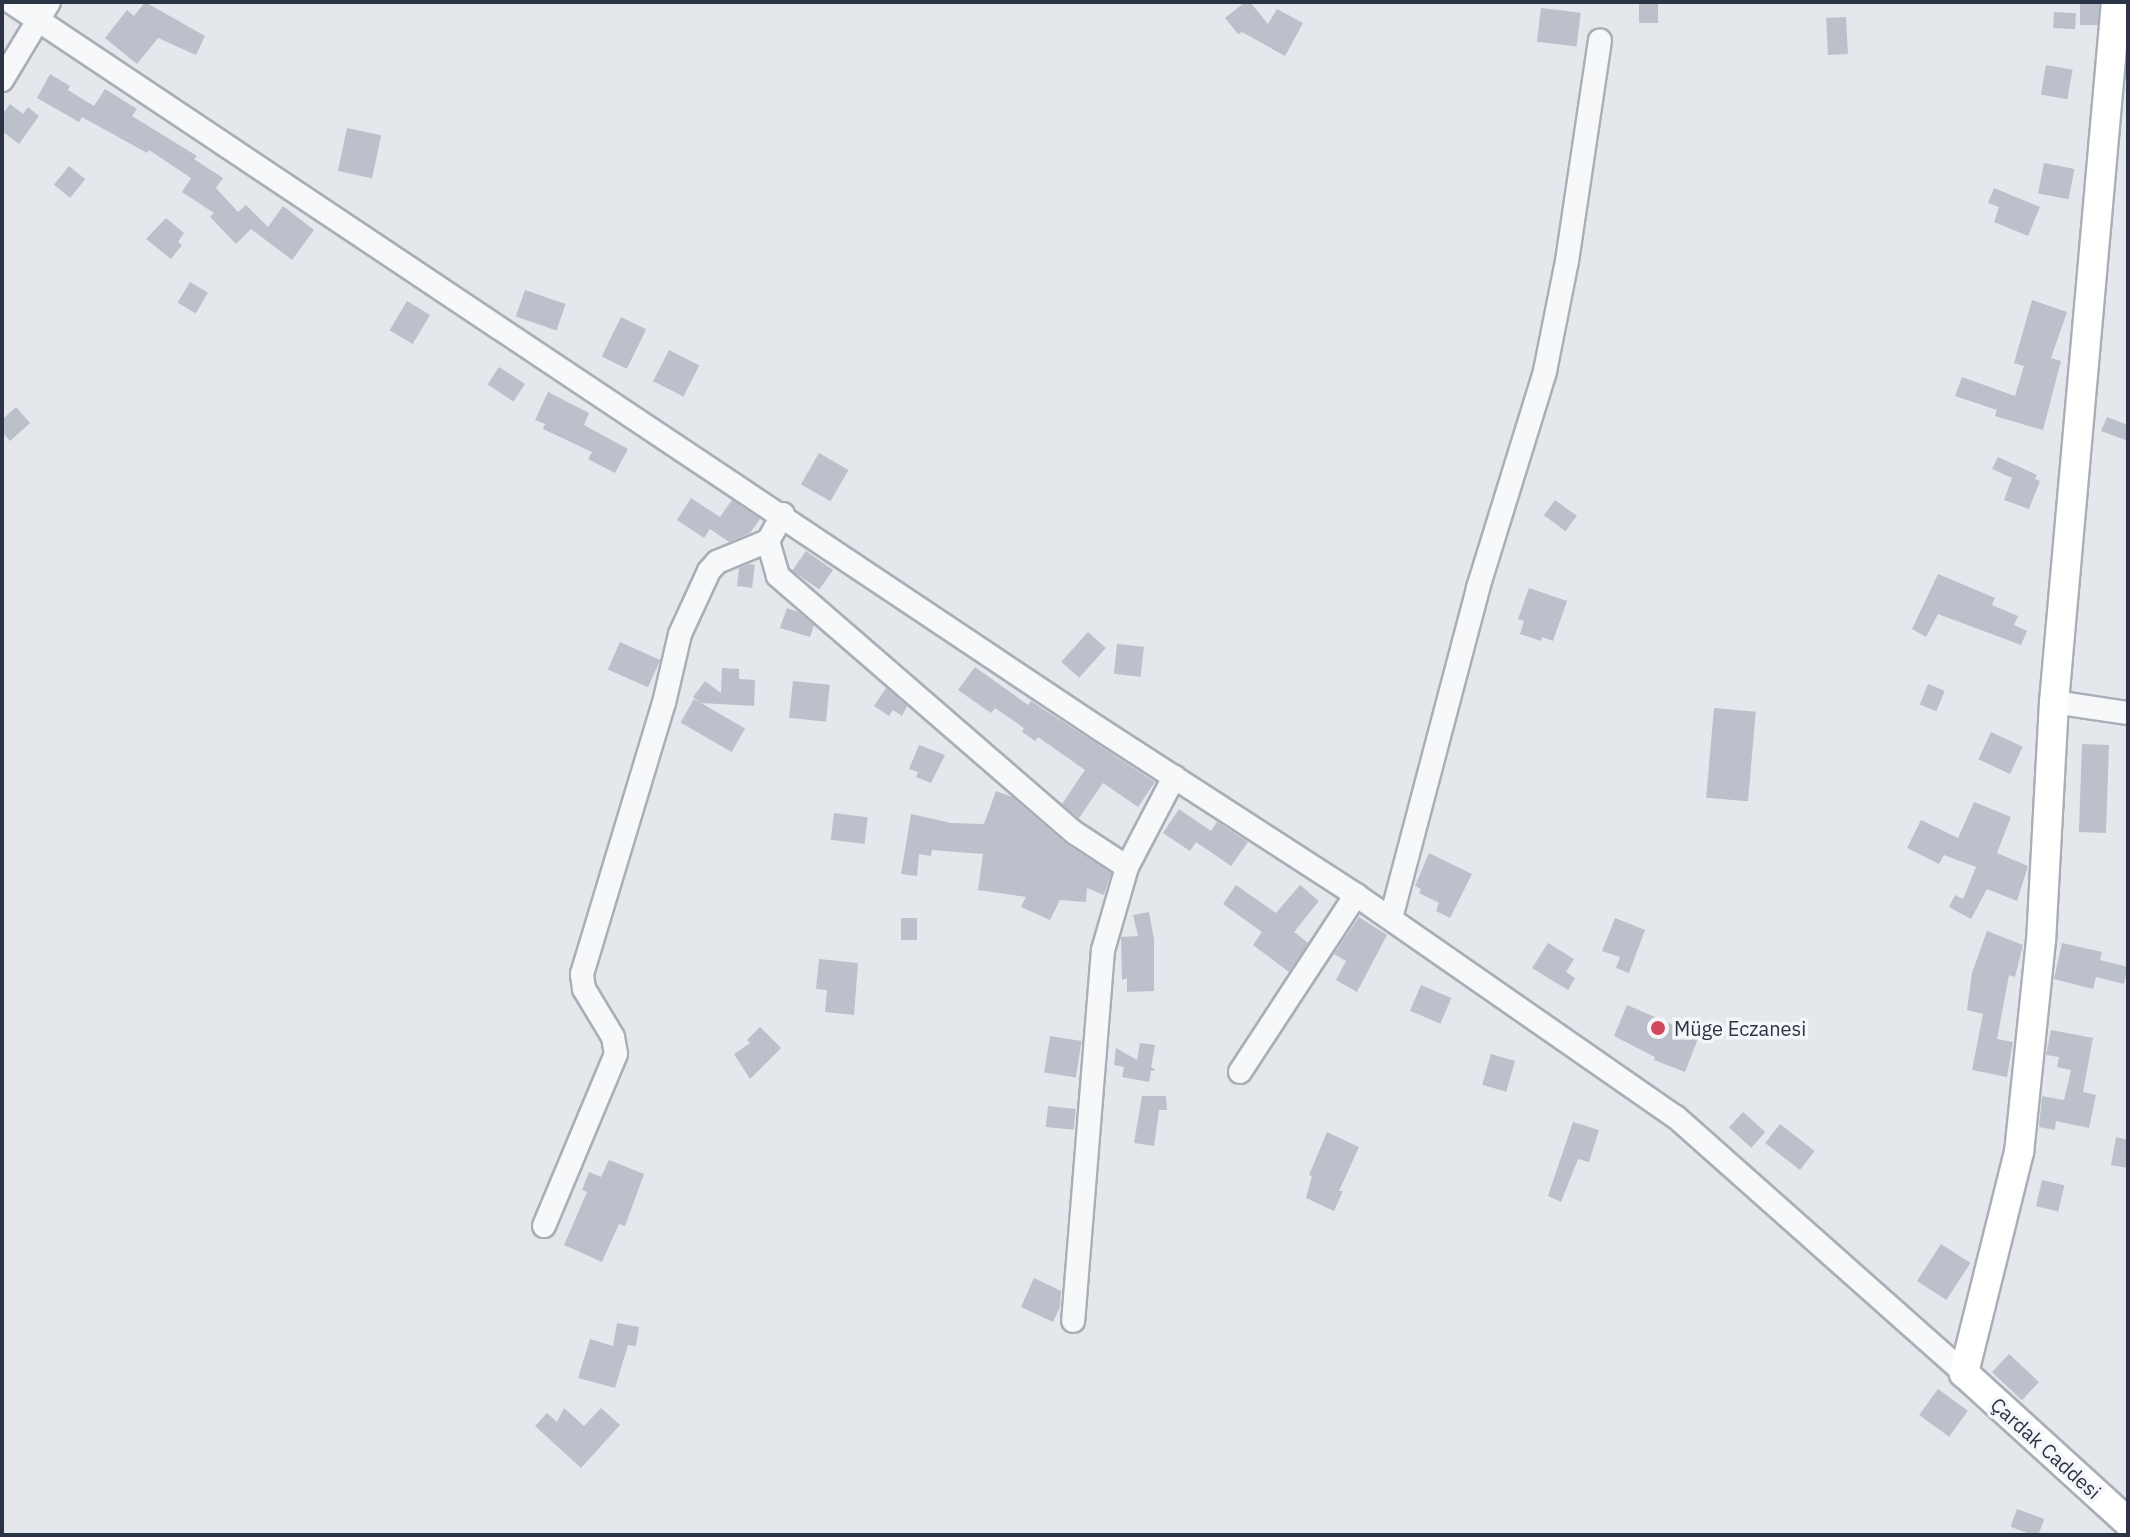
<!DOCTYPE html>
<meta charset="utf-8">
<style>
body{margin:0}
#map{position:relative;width:2130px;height:1537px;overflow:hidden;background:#e4e7ec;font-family:"IBM Plex Sans",sans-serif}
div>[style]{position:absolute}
.building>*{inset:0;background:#bbc0ca;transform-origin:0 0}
.roads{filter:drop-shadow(2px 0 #a9aeb7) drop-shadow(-2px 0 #a9aeb7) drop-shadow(0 2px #a9aeb7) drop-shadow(0 -2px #a9aeb7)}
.minor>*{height:22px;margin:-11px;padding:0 11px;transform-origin:11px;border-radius:11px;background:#f7f8fa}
.major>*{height:28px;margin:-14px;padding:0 14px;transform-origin:14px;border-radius:14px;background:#fff}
.dots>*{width:22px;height:22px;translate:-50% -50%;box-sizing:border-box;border:4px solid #f4f6f9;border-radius:50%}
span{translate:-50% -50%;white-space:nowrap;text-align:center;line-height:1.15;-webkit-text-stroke:7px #f4f6f9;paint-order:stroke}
.poi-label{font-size:20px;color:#2b3445}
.left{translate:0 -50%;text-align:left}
.street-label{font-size:20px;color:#2b3445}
.frame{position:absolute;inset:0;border:4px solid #2b3445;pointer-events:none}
</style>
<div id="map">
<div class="building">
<i style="clip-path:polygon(145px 2px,205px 36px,196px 55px,158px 38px,137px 64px,105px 38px,127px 10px,134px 16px)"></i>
<i style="clip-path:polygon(1245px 2px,1250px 2px,1268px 24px,1277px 9px,1303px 23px,1285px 56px,1242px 32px,1238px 34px,1225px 18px)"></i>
<i style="left:1639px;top:2px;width:19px;height:21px"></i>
<i style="left:2080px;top:2px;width:19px;height:23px"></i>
<i style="left:1541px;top:8px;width:40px;height:34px;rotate:7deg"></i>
<i style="left:2054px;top:12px;width:22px;height:16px;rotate:3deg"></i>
<i style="left:1846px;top:17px;width:37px;height:20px;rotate:87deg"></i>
<i style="left:2046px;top:65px;width:27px;height:30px;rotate:10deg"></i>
<i style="clip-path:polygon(50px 74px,70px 86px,68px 90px,94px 106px,105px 89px,137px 109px,132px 116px,197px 156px,194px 159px,223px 178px,216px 188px,238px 212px,246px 205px,268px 227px,283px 206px,314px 230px,292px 260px,251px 229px,236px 244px,210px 217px,214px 213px,182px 192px,191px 178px,149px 150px,147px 153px,82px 117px,79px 122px,37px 98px)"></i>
<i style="clip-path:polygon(10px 104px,23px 114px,28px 107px,39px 116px,19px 144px,2px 131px,2px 115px)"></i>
<i style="left:347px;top:128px;width:35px;height:44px;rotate:12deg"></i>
<i style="left:2044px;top:163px;width:31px;height:31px;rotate:11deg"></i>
<i style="left:69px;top:166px;width:21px;height:24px;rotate:39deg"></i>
<i style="clip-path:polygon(1994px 188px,2040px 207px,2028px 236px,1994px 222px,1999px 207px,1988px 203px)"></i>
<i style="clip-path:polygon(166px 218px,184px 233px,178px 242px,182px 245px,171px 259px,146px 239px)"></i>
<i style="left:190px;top:282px;width:21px;height:24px;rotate:31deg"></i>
<i style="left:525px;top:290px;width:43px;height:28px;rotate:19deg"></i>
<i style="clip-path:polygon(2032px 300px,2067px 312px,2051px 358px,2061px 361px,2043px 430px,1995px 416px,1997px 410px,1955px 396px,1962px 377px,2015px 396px,2024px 366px,2014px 363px)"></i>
<i style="left:407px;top:301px;width:27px;height:34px;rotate:31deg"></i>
<i style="left:621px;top:317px;width:28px;height:44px;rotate:26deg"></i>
<i style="left:669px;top:350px;width:34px;height:35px;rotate:27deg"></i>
<i style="left:499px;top:367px;width:31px;height:21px;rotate:33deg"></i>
<i style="clip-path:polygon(548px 392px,589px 413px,584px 425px,628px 449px,615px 473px,588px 459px,592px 452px,543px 429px,545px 424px,535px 420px)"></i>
<i style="clip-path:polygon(16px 407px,30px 423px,10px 441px,2px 432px,2px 420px)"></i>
<i style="clip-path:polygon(2107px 417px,2128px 425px,2128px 441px,2101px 431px)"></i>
<i style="left:819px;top:453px;width:34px;height:36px;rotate:30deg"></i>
<i style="clip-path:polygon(1998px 457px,2037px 475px,2035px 479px,2040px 481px,2029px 509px,2004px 500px,2012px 478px,1992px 469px)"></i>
<i style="clip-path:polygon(691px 498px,720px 517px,732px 500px,760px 519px,750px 533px,729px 542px,710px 529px,704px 538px,677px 520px)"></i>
<i style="left:1555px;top:500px;width:27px;height:19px;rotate:36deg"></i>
<i style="left:806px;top:551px;width:33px;height:24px;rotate:35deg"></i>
<i style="clip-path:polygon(749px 564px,755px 565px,752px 588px,737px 586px,739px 568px)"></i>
<i style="clip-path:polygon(1938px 574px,1995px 598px,1992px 605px,2018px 616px,2014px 625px,2027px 631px,2021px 645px,1938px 614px,1926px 637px,1912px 629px)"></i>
<i style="clip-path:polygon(1529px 588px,1567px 601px,1553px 641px,1542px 637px,1541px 641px,1520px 634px,1524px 621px,1518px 619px)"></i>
<i style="clip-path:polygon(787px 608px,798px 612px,814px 625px,810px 637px,780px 628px)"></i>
<i style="left:1088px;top:632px;width:24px;height:40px;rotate:42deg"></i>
<i style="left:620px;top:642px;width:44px;height:30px;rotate:24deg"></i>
<i style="left:1117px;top:644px;width:27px;height:30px;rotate:6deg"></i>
<i style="clip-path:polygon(975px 667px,1028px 705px,1031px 701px,1155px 782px,1138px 807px,1103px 783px,1079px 818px,1062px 804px,1085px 770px,1038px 737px,1035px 741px,1022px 732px,1024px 728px,995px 708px,991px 713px,958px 690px)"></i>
<i style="clip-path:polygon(722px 668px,739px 669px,739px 679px,755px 680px,754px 706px,701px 703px,693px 697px,705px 681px,721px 693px)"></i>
<i style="left:793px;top:681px;width:37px;height:37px;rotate:6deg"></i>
<i style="left:1928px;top:684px;width:18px;height:22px;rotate:22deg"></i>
<i style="clip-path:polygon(886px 688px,907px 706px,902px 716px,893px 710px,889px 716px,874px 706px)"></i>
<i style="left:694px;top:699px;width:59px;height:27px;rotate:30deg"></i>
<i style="left:1714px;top:708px;width:42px;height:90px;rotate:5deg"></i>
<i style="left:1991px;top:732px;width:35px;height:30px;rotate:25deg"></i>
<i style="left:2082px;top:744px;width:27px;height:88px;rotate:2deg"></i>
<i style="clip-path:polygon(919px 745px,945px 755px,931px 783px,916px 777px,918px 772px,909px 769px)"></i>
<i style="clip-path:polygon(996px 791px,1012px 797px,1066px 844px,1111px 873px,1104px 895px,1087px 888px,1086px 902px,1060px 900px,1050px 920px,1021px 907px,1026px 897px,978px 890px,983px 854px,932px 850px,931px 856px,919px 854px,917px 876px,901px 874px,911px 814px,951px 823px,984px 824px)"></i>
<i style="clip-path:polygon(1974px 802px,2011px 817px,1997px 853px,2028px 866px,2017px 901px,1987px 889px,1971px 919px,1949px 907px,1955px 895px,1963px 899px,1976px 867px,1944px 855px,1939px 864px,1907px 848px,1921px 820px,1958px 838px)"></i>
<i style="clip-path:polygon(1179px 809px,1211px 831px,1217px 822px,1248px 842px,1231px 866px,1196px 842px,1190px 851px,1163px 833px)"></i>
<i style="left:834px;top:813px;width:34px;height:27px;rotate:7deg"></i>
<i style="clip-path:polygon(1429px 853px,1472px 874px,1450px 918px,1436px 911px,1439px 903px,1419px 893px,1421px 889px,1415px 886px)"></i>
<i style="clip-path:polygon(1236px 885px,1276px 913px,1300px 885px,1319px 901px,1294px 932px,1308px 943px,1289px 972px,1253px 945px,1262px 932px,1223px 904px)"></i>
<i style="clip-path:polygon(1149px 912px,1154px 939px,1154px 991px,1127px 992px,1127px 978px,1122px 980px,1121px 937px,1138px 936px,1133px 915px)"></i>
<i style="clip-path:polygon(1359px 917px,1387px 935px,1357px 992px,1336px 980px,1346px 961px,1334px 954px)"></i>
<i style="left:901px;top:918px;width:16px;height:22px"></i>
<i style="clip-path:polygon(1615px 918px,1645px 930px,1629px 973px,1616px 968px,1620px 957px,1602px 951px)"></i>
<i style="clip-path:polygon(1987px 931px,2023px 945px,2015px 977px,2009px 975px,1997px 1039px,2013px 1042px,2007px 1077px,1972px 1070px,1983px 1014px,1967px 1010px,1972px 973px)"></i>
<i style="clip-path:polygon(1548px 943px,1574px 959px,1566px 972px,1575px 978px,1568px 990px,1532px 968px)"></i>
<i style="clip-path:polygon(2062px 943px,2102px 952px,2100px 960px,2128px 967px,2124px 984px,2096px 977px,2093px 989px,2054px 979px)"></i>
<i style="clip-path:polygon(819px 959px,858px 963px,854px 1015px,825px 1012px,827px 990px,816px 989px)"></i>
<i style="left:1421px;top:985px;width:33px;height:28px;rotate:23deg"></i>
<i style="clip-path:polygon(1627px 1005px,1699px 1036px,1685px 1072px,1654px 1060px,1655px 1057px,1614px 1036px)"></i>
<i style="clip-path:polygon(760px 1027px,781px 1048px,750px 1079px,734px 1054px,750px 1043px,747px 1040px)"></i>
<i style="clip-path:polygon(2051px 1030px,2093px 1038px,2083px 1092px,2096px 1095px,2089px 1128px,2056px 1121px,2055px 1130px,2039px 1127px,2042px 1096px,2064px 1100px,2071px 1070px,2057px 1067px,2059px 1057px,2046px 1055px)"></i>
<i style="left:1050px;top:1036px;width:32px;height:37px;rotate:9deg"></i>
<i style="clip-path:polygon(1140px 1043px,1155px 1045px,1151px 1067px,1156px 1070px,1151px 1071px,1149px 1082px,1122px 1077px,1124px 1067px,1114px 1065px,1116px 1048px,1137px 1060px)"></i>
<i style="left:1491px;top:1054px;width:25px;height:32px;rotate:16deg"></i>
<i style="clip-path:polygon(1142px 1096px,1166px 1096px,1167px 1110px,1159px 1110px,1154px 1146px,1134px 1143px)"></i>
<i style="left:1048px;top:1106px;width:28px;height:21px;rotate:6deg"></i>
<i style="left:1743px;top:1112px;width:30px;height:21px;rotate:42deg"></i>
<i style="clip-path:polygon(1573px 1122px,1599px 1130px,1589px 1162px,1578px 1159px,1561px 1202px,1548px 1196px)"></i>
<i style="left:1780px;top:1124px;width:44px;height:24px;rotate:38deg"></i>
<i style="clip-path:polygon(1327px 1132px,1359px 1147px,1339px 1191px,1343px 1191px,1334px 1211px,1306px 1198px,1312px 1176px,1309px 1175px)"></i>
<i style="clip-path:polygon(2116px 1137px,2128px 1140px,2128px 1168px,2111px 1165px)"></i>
<i style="clip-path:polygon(609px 1160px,644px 1174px,625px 1226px,619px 1224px,602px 1262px,564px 1245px,587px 1192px,582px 1190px,589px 1172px,601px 1177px)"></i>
<i style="left:2042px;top:1180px;width:23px;height:27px;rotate:13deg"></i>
<i style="left:1941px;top:1244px;width:35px;height:44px;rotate:33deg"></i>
<i style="clip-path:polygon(1034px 1278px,1061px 1291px,1060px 1307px,1053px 1322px,1021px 1307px)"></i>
<i style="clip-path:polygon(617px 1323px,639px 1327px,636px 1346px,628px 1345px,615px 1388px,578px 1378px,590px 1339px,613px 1346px)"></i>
<i style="left:2009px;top:1354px;width:41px;height:25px;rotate:43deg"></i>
<i style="left:1938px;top:1389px;width:37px;height:32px;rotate:36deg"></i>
<i style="clip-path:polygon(564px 1408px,584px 1426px,601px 1408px,620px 1425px,581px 1468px,535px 1426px,547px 1413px,557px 1422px)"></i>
<i style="left:2017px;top:1509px;width:29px;height:19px;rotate:20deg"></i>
</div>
<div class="roads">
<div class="minor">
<i style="left:11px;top:2px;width:1307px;rotate:33.74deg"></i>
<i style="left:1098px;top:728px;width:307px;rotate:32.9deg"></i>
<i style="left:1356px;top:895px;width:389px;rotate:34.8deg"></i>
<i style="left:1676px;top:1117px;width:385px;rotate:41.6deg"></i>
<i style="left:2px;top:80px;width:91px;rotate:-58.9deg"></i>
<i style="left:783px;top:514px;width:31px;rotate:119deg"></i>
<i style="left:768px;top:541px;width:36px;rotate:74deg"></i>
<i style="left:778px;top:576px;width:393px;rotate:40.9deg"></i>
<i style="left:1075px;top:833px;width:62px;rotate:33.2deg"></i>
<i style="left:1127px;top:867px;width:86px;rotate:106.1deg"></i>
<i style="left:1103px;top:950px;width:372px;rotate:94.6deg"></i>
<i style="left:2054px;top:702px;width:75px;rotate:8.5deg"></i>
<i style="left:1127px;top:867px;width:102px;rotate:-62.4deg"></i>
<i style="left:1391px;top:918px;width:341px;rotate:-75.2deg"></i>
<i style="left:1478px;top:588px;width:227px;rotate:-72.8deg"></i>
<i style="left:1545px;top:371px;width:112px;rotate:-78.7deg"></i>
<i style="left:1567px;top:261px;width:223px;rotate:-81.5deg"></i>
<i style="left:1240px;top:1072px;width:212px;rotate:-56.8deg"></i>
<i style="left:544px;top:1226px;width:186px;rotate:-67.3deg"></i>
<i style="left:616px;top:1054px;width:17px;rotate:-100deg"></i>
<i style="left:613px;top:1037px;width:56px;rotate:-121.1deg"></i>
<i style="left:584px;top:989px;width:15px;rotate:-98deg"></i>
<i style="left:582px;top:974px;width:283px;rotate:-73.2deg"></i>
<i style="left:664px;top:703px;width:71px;rotate:-76.9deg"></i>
<i style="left:680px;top:634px;width:69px;rotate:-65.3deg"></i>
<i style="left:709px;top:571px;width:12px;rotate:-48deg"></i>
<i style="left:717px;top:562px;width:55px;rotate:-22.4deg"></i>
</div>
<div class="major">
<i style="left:2116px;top:2px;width:703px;rotate:95.06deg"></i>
<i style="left:2054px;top:702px;width:238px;rotate:93.1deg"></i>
<i style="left:2041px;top:940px;width:213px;rotate:95.9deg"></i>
<i style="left:2019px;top:1152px;width:228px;rotate:104deg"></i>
<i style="left:1964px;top:1373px;width:222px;rotate:42.3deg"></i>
</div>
</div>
<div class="dots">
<i style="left:1658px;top:1028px;background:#d1495b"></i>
</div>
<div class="poi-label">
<span class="left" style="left:1674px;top:1028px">Müge Eczanesi</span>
</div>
<div class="street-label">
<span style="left:2046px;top:1448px;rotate:42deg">Çardak Caddesi</span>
</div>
<div class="frame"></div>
</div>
